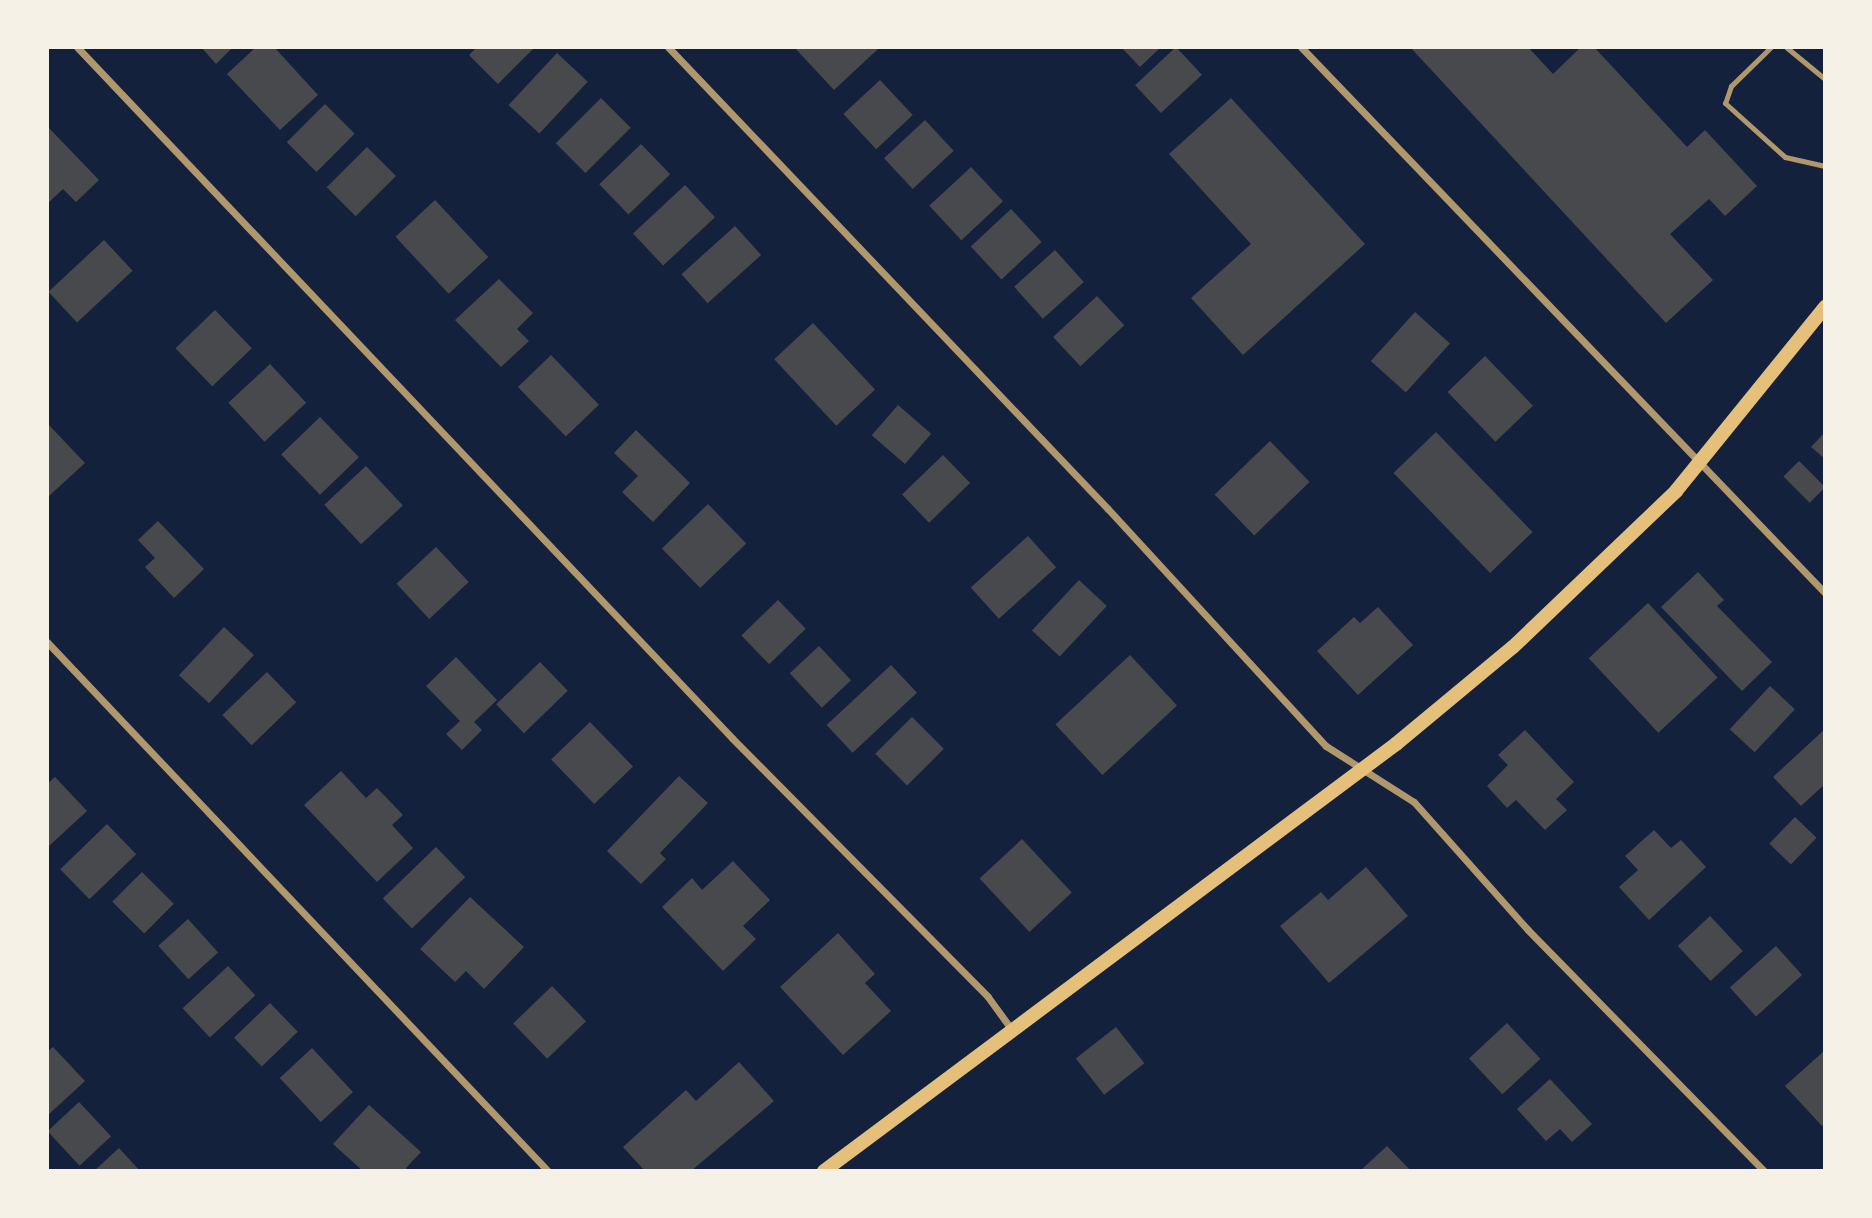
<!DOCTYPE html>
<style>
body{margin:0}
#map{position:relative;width:1872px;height:1218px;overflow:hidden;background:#14213d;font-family:"Exo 2",sans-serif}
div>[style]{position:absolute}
.building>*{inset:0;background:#48494c;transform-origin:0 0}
.service>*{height:5px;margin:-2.5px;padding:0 2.5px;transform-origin:2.5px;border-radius:2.5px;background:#b1986c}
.minor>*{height:7px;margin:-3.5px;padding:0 3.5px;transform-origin:3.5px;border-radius:3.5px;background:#b1986c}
.secondary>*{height:14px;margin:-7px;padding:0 7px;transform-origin:7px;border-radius:7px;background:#e5c07b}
span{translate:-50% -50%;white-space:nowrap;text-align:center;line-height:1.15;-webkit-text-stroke:6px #f6f1e7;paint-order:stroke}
.frame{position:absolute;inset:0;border:49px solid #f6f1e7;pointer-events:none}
</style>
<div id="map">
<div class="building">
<i style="clip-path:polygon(201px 47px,233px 47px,216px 64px)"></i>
<i style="clip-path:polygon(256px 47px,274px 47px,318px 95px,280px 130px,227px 74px)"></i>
<i style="clip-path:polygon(477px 47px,535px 47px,498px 84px,469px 55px)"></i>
<i style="clip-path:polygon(794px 47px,876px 47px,878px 49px,834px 90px)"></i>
<i style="clip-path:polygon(1121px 47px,1161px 47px,1140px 67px)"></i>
<i style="left:1176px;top:47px;width:38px;height:56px;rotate:47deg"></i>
<i style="clip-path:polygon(1410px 47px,1528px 47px,1553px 74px,1581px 47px,1594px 47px,1687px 147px,1705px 130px,1757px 186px,1725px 216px,1709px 199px,1670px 234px,1713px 280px,1666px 323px)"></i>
<i style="left:557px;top:53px;width:42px;height:71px;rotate:43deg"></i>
<i style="left:880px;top:80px;width:48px;height:50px;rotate:47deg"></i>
<i style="left:601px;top:98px;width:42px;height:64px;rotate:45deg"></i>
<i style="clip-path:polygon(1231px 98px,1365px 244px,1243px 355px,1191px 298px,1251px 244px,1169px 154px)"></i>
<i style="left:325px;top:104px;width:42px;height:54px;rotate:45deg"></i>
<i style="left:925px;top:120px;width:42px;height:56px;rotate:47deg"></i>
<i style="clip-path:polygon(47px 126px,99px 180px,76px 202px,63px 189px,47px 204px)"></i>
<i style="left:641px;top:144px;width:42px;height:58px;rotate:46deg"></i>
<i style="left:367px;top:147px;width:41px;height:57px;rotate:45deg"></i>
<i style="left:971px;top:167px;width:47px;height:57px;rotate:47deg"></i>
<i style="left:685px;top:185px;width:44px;height:71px;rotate:47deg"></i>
<i style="left:435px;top:200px;width:78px;height:54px;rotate:47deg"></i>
<i style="left:1011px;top:209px;width:45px;height:55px;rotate:47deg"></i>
<i style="left:735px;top:226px;width:39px;height:72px;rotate:48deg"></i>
<i style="left:104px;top:240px;width:42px;height:76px;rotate:47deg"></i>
<i style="left:1055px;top:250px;width:43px;height:55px;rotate:48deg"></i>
<i style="clip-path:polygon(499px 279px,533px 313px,517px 329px,529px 341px,501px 367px,455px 320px)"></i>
<i style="left:1097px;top:296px;width:40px;height:60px;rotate:47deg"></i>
<i style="left:215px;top:310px;width:53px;height:55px;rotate:46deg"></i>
<i style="left:1415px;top:312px;width:47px;height:66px;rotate:42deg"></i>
<i style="left:813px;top:323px;width:91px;height:53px;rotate:47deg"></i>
<i style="left:551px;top:355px;width:69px;height:46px;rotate:46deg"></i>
<i style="left:1485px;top:356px;width:69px;height:52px;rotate:46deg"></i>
<i style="left:270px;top:364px;width:53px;height:57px;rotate:47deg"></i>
<i style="left:898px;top:405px;width:44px;height:40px;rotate:41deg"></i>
<i style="left:320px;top:417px;width:56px;height:54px;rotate:46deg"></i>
<i style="clip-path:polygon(47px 423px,85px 463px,49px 496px,47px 494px)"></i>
<i style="clip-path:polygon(636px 430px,690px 483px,653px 522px,622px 492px,638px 476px,614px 453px)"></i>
<i style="left:1436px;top:432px;width:139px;height:59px;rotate:46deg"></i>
<i style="clip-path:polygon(1825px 432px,1825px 459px,1811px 447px)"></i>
<i style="left:1270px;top:441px;width:57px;height:77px;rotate:46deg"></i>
<i style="left:943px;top:455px;width:39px;height:57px;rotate:46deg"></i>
<i style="left:1799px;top:461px;width:37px;height:22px;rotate:45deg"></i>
<i style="left:366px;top:466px;width:54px;height:57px;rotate:47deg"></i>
<i style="left:708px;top:504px;width:55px;height:64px;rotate:46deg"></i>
<i style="clip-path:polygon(158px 521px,204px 569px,174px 598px,145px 567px,155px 558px,138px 540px)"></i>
<i style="left:1028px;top:536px;width:42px;height:77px;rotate:48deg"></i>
<i style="left:436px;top:547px;width:48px;height:54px;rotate:47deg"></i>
<i style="clip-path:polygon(1698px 572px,1724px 600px,1717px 606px,1772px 662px,1742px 691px,1661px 607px)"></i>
<i style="left:1079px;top:580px;width:38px;height:69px;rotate:43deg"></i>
<i style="left:778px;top:600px;width:40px;height:51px;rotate:46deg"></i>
<i style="left:1648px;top:603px;width:102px;height:81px;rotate:47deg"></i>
<i style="clip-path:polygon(1378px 607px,1413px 645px,1358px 695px,1317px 651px,1354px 617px,1360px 623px)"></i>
<i style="left:224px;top:627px;width:41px;height:66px;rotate:43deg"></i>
<i style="left:819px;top:646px;width:47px;height:40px;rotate:47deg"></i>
<i style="left:1130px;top:655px;width:69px;height:102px;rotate:47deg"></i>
<i style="clip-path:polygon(456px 657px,497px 700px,474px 722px,482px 730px,462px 750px,446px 734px,460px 721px,426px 686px)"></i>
<i style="left:540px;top:662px;width:40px;height:61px;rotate:46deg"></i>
<i style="left:891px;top:665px;width:38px;height:88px;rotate:47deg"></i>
<i style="left:267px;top:672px;width:42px;height:62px;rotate:46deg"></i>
<i style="left:1770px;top:686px;width:34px;height:59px;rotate:43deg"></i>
<i style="left:912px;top:717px;width:45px;height:52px;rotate:45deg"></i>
<i style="left:590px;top:722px;width:62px;height:54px;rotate:46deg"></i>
<i style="clip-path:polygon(1825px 729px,1825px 784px,1801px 806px,1773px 777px)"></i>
<i style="clip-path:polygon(1525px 730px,1574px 782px,1556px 799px,1567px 810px,1545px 830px,1516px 800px,1507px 808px,1487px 786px,1508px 765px,1498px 755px)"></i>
<i style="clip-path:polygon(341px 771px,366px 798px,377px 788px,403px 815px,392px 825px,413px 848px,377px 882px,304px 805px)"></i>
<i style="clip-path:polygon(679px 776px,708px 803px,660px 853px,666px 859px,641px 884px,607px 851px)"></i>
<i style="clip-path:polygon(55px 777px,87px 811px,49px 846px,47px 784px)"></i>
<i style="left:1795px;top:817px;width:30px;height:37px;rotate:44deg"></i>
<i style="left:107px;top:824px;width:42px;height:65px;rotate:46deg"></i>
<i style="clip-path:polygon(1654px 830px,1671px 848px,1681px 840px,1706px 867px,1649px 920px,1619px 887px,1638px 870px,1625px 856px)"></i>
<i style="left:1022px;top:839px;width:73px;height:58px;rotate:47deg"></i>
<i style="left:436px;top:847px;width:42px;height:74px;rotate:46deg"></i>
<i style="clip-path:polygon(733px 861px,770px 900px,743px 926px,756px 939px,723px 971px,662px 907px,692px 878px,702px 890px)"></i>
<i style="clip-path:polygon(1366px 867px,1408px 916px,1329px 983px,1280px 926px,1321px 892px,1328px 900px)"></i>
<i style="left:142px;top:872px;width:45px;height:42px;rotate:45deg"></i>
<i style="clip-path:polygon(470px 897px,524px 947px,484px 989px,466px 971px,455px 982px,420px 949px)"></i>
<i style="left:1710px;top:916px;width:48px;height:44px;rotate:47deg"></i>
<i style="left:188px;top:919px;width:45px;height:40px;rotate:48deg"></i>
<i style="clip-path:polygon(838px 933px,875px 974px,865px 983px,891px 1011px,843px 1055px,780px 987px)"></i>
<i style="left:1776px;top:946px;width:39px;height:62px;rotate:48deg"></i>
<i style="left:228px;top:966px;width:40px;height:62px;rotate:47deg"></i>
<i style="left:552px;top:986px;width:49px;height:54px;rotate:46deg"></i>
<i style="left:270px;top:1003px;width:40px;height:50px;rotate:46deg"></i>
<i style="left:1507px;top:1023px;width:49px;height:52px;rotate:47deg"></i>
<i style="left:1116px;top:1027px;width:46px;height:51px;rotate:52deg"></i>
<i style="clip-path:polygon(53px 1047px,85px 1081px,47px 1116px,47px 1052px)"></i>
<i style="left:312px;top:1048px;width:60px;height:44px;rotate:47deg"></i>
<i style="clip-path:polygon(1825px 1050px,1825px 1123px,1822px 1126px,1785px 1086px)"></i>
<i style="clip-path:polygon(739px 1062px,774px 1101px,691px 1171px,645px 1171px,623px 1147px,686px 1090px,696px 1101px)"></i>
<i style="clip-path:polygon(1550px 1079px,1592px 1124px,1572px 1142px,1560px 1129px,1546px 1141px,1517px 1109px)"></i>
<i style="left:79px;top:1102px;width:47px;height:43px;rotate:47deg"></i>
<i style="clip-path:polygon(369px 1105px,421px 1152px,406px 1168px,409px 1171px,363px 1171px,333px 1144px)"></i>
<i style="clip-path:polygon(1387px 1146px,1411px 1171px,1360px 1171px)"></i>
<i style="clip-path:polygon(119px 1148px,140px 1171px,94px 1171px)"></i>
</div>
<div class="service">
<i style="left:1771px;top:47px;width:56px;rotate:135.7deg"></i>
<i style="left:1731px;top:86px;width:18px;rotate:109deg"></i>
<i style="left:1725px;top:103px;width:81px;rotate:42deg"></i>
<i style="left:1785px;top:157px;width:41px;rotate:12.7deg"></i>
<i style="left:1786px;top:47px;width:50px;rotate:39.4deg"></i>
</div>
<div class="minor">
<i style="left:77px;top:47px;width:952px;rotate:46.53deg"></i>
<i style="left:732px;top:738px;width:364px;rotate:45.3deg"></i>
<i style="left:988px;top:997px;width:41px;rotate:54deg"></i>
<i style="left:668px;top:47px;width:638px;rotate:46.4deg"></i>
<i style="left:1108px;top:509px;width:322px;rotate:47.4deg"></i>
<i style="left:1326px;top:746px;width:104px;rotate:32.5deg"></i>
<i style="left:1414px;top:802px;width:171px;rotate:48.3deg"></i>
<i style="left:1528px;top:930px;width:337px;rotate:45.6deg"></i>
<i style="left:1301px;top:47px;width:757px;rotate:46.18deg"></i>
<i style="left:47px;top:642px;width:729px;rotate:46.56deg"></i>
</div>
<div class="secondary">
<i style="left:824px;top:1171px;width:714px;rotate:-36.74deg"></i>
<i style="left:1396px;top:744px;width:152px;rotate:-39.7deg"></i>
<i style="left:1513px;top:647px;width:226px;rotate:-43.7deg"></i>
<i style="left:1676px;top:491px;width:237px;rotate:-51deg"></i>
</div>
<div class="frame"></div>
</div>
